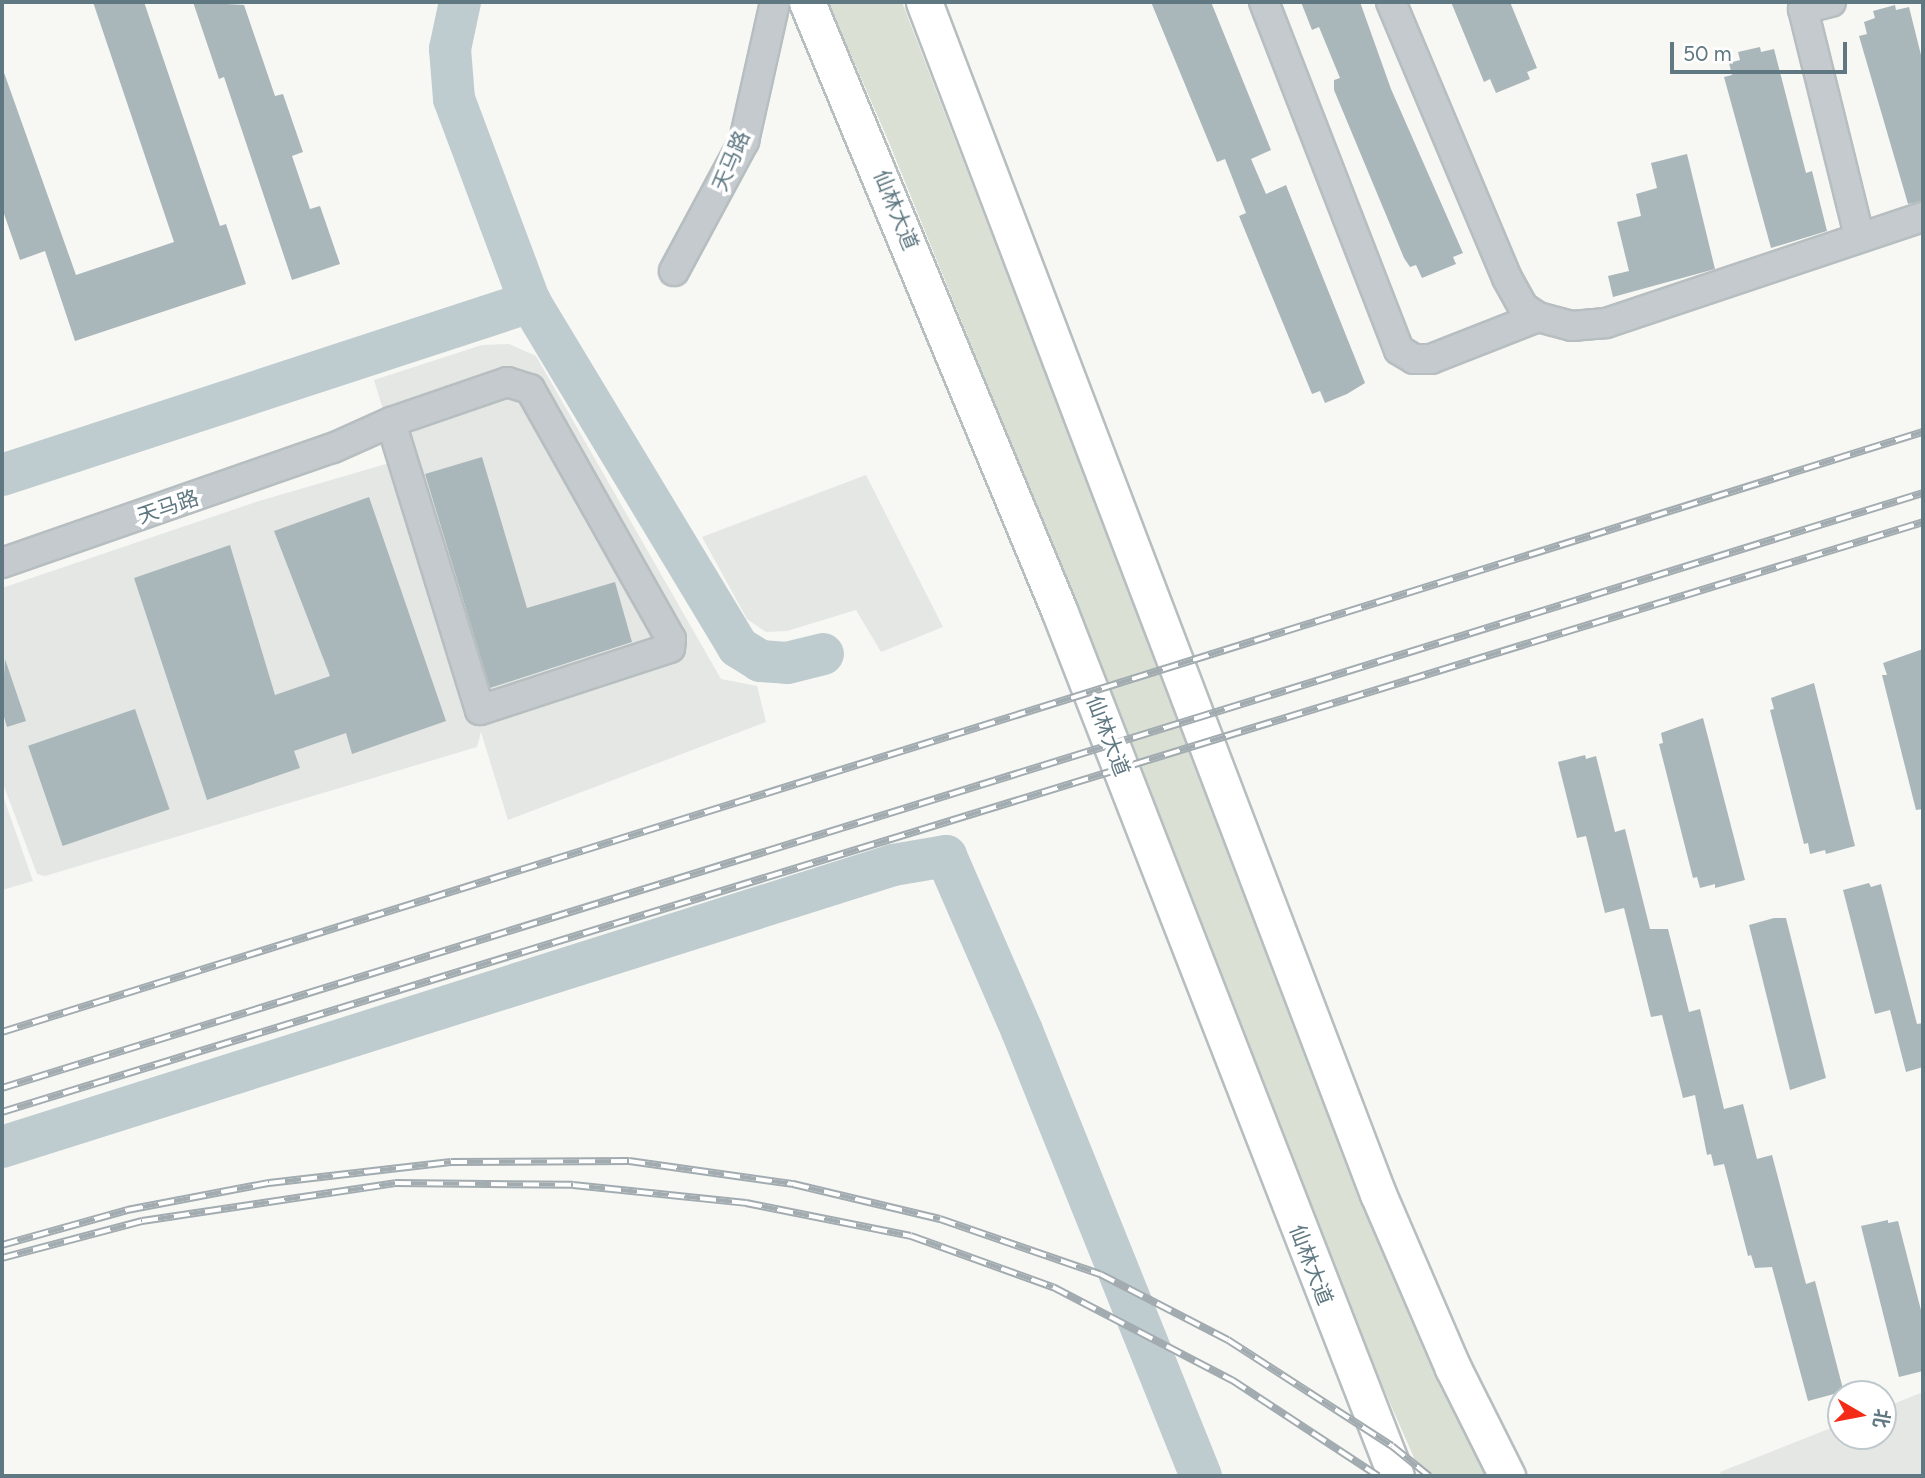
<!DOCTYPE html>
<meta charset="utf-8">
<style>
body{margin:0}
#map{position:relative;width:1925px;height:1478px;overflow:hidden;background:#f7f7f4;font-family:Figtree,"Noto Sans SC",sans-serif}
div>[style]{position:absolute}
.built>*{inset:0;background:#e5e7e5}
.green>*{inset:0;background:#dae0d4}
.river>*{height:42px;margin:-21px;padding:0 21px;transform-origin:21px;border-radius:21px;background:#becccf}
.building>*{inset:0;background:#aab7ba;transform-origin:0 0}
.roads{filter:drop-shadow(2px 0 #b7bec0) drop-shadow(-2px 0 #b7bec0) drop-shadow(0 2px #b7bec0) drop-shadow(0 -2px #b7bec0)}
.minor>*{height:28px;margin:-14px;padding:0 14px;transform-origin:14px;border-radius:14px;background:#c4cacd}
.major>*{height:35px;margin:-17.5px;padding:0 17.5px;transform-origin:17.5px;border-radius:17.5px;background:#fff}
.rail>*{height:8px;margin-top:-4px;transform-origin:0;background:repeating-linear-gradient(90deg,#fff 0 16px,#a2acb0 0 32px);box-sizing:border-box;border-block:2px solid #a2acb0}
span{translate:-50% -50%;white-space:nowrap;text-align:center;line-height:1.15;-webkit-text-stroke:7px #fff;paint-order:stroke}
.street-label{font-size:21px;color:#5f7882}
.frame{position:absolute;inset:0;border:4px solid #5f7882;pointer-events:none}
.north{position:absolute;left:1827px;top:1380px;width:70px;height:70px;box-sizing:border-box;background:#fff;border:2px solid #bfc9cd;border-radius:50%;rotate:100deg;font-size:19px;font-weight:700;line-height:28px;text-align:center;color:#5f7882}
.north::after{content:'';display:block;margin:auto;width:24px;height:32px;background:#f42c17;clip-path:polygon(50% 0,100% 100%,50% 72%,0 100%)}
.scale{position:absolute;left:1670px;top:42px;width:177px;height:32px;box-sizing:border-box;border:4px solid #5f7882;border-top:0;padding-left:9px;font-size:21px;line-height:24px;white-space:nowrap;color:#5f7882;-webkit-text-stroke:5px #fff;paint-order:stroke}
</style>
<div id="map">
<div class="built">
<i style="clip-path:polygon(509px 344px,536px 356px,721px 679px,757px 686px,766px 722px,508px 820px,481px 732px,477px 747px,45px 876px,37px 874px,2px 781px,2px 588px,259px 501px,393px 462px,474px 709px,374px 380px,482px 345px)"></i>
<i style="clip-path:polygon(866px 475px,943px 627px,881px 652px,856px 610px,787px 631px,766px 632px,747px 619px,702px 537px)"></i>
<i style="clip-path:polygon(2px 793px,33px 881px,2px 890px)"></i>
<i style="clip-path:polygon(1923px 1392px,1923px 1476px,1722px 1476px,1720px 1472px,1841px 1424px,1841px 1436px,1883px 1436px,1883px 1408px)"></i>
</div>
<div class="green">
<i style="clip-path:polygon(828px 2px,902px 2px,1318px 1083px,1486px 1476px,1422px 1476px,1333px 1273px,1125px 724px,888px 140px)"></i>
</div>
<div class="river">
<i style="left:460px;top:2px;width:48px;rotate:102deg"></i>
<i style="left:450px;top:49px;width:50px;rotate:85.4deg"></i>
<i style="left:454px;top:99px;width:217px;rotate:69.5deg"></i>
<i style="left:530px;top:302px;width:403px;rotate:58.9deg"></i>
<i style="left:738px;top:647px;width:26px;rotate:32deg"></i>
<i style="left:760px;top:661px;width:27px;rotate:4deg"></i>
<i style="left:787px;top:663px;width:37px;rotate:-14deg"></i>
<i style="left:2px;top:475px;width:556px;rotate:-18.14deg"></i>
<i style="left:2px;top:1147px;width:935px;rotate:-17.56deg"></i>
<i style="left:893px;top:865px;width:54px;rotate:-9.6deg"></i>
<i style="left:946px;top:856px;width:191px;rotate:66.5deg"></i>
<i style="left:1022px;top:1031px;width:480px;rotate:68.1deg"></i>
</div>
<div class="building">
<i style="clip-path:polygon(93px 2px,144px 2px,220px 226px,226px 224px,246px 284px,75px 341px,45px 251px,20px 260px,2px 208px,2px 67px,76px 275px,174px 242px)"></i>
<i style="clip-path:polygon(193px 2px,244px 5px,275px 96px,283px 94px,303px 152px,292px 156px,310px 209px,320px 206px,340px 264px,292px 280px,224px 77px,219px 79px)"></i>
<i style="clip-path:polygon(1151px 2px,1211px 2px,1271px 150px,1251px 159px,1266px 194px,1286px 185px,1365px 383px,1347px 394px,1325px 403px,1320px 391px,1312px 394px,1239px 216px,1246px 213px,1225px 159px,1217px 162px)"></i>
<i style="clip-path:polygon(1301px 2px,1360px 2px,1391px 89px,1463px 253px,1453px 257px,1456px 264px,1422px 278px,1416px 265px,1410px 267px,1404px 258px,1334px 90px,1334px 80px,1340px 78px,1319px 27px,1312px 30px)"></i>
<i style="clip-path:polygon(1451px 2px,1510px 2px,1537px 68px,1527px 72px,1530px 79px,1496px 93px,1490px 79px,1484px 82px)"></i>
<i style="clip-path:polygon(1895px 5px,1896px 10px,1909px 7px,1923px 63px,1923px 201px,1908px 204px,1859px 36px,1867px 34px,1864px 22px,1875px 18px,1873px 11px)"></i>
<i style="clip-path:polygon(1760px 47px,1761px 52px,1774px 49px,1806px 173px,1812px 171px,1827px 231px,1771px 248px,1724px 77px,1732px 75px,1729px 63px,1740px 60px,1738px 52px)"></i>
<i style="clip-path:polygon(1687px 154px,1715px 269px,1613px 297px,1608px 276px,1629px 271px,1617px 222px,1641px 216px,1636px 194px,1657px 188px,1651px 163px)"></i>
<i style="clip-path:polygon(482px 457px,527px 608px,615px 582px,632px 642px,490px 688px,425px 474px)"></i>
<i style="clip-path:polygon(369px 497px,446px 721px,352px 754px,346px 733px,294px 751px,300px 768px,207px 800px,134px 578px,230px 545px,275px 695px,330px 676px,274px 531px)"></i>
<i style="clip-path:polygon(1923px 649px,1923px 809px,1916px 810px,1882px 675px,1887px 675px,1883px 663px)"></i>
<i style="clip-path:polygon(5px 659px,26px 721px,7px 727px,2px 710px)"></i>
<i style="clip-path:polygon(1814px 683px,1855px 846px,1826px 854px,1825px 850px,1810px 854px,1808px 843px,1804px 844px,1770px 710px,1774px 709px,1771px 698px)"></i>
<i style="left:135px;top:709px;width:106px;height:113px;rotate:71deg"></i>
<i style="clip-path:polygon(1703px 718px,1745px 880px,1715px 888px,1715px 884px,1700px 888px,1697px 877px,1693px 878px,1659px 744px,1663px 743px,1661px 733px)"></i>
<i style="clip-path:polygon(1585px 755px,1586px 759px,1596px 756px,1615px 832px,1625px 829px,1650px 929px,1668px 929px,1689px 1012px,1700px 1009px,1724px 1109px,1743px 1104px,1757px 1159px,1772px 1155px,1806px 1284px,1815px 1281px,1843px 1389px,1834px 1394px,1808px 1401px,1772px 1267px,1755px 1268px,1751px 1255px,1748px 1256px,1724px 1164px,1714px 1166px,1711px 1154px,1707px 1155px,1695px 1095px,1683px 1098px,1662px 1015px,1651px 1017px,1624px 908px,1605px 913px,1586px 836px,1577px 838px,1558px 762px)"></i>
<i style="clip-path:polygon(1869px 883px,1871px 887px,1881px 884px,1917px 1024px,1923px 1023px,1923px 1067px,1906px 1072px,1890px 1010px,1875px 1014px,1843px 890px)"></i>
<i style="clip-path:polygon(1774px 918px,1786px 918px,1826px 1078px,1790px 1090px,1749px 925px)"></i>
<i style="clip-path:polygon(1888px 1220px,1888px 1223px,1898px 1221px,1923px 1318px,1923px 1371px,1899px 1377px,1861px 1226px)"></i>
</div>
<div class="roads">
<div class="minor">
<i style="left:1264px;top:2px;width:373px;rotate:68.8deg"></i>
<i style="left:1399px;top:350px;width:17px;rotate:31deg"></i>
<i style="left:1414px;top:359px;width:17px"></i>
<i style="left:1431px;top:359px;width:115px;rotate:-21.4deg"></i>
<i style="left:1391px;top:2px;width:299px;rotate:67.2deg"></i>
<i style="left:1507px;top:278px;width:33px;rotate:61deg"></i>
<i style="left:1523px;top:307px;width:18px;rotate:34deg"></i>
<i style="left:1538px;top:317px;width:35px;rotate:15deg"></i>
<i style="left:1572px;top:326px;width:34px;rotate:-5deg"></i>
<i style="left:1606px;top:323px;width:334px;rotate:-18.5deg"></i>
<i style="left:1831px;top:2px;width:29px;rotate:166deg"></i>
<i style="left:1803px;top:9px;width:234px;rotate:76.1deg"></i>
<i style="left:674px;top:271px;width:148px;rotate:-61.7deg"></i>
<i style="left:744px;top:141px;width:142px;rotate:-77.4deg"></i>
<i style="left:507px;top:382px;width:24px;rotate:17deg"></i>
<i style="left:530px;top:389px;width:287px;rotate:60.6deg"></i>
<i style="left:671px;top:639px;width:9px;rotate:96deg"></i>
<i style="left:670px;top:648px;width:200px;rotate:161.9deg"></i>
<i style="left:480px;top:710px;width:301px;rotate:-107.2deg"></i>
<i style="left:391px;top:422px;width:123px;rotate:-19deg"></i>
<i style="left:2px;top:563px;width:350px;rotate:-19.2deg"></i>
<i style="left:333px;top:448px;width:64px;rotate:-24.1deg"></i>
</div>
<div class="major">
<i style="left:807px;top:2px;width:658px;rotate:67.49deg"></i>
<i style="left:1059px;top:610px;width:929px;rotate:68.74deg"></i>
<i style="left:924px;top:2px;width:1276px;rotate:69.15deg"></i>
<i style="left:1378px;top:1194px;width:189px;rotate:66.7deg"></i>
<i style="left:1453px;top:1368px;width:121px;rotate:63.4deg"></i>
</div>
</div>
<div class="rail">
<i style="left:2px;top:1032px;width:2013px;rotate:-17.35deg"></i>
<i style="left:2px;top:1088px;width:2011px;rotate:-17.21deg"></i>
<i style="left:2px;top:1112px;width:2010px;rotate:-17.07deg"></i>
<i style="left:2px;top:1245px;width:130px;rotate:-15.6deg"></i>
<i style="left:127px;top:1210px;width:145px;rotate:-10.8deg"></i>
<i style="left:269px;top:1183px;width:183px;rotate:-6.6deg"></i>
<i style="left:451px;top:1162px;width:178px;rotate:-0.3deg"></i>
<i style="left:629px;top:1161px;width:166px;rotate:8deg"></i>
<i style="left:793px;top:1184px;width:151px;rotate:13.4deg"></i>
<i style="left:940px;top:1219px;width:169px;rotate:19deg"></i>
<i style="left:1100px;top:1274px;width:144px;rotate:27.3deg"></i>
<i style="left:1228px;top:1340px;width:195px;rotate:32.9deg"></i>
<i style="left:1392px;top:1446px;width:48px;rotate:39deg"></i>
<i style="left:2px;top:1258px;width:145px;rotate:-14.8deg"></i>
<i style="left:142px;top:1221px;width:256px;rotate:-8.5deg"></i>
<i style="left:395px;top:1183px;width:178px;rotate:0.6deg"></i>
<i style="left:573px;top:1185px;width:174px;rotate:5.9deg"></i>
<i style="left:746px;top:1203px;width:168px;rotate:11.3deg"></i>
<i style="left:911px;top:1236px;width:151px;rotate:19.8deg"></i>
<i style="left:1053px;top:1287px;width:202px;rotate:27.5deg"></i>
<i style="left:1232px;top:1380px;width:175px;rotate:33.3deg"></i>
</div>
<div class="street-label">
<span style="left:731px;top:161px;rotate:-67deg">天马路</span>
<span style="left:896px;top:210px;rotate:68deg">仙林大道</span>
<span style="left:168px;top:507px;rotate:-19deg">天马路</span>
<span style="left:1108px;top:736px;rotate:69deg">仙林大道</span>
<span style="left:1311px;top:1265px;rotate:69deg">仙林大道</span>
</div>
<div class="frame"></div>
<div class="north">北</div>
<div class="scale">50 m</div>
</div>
